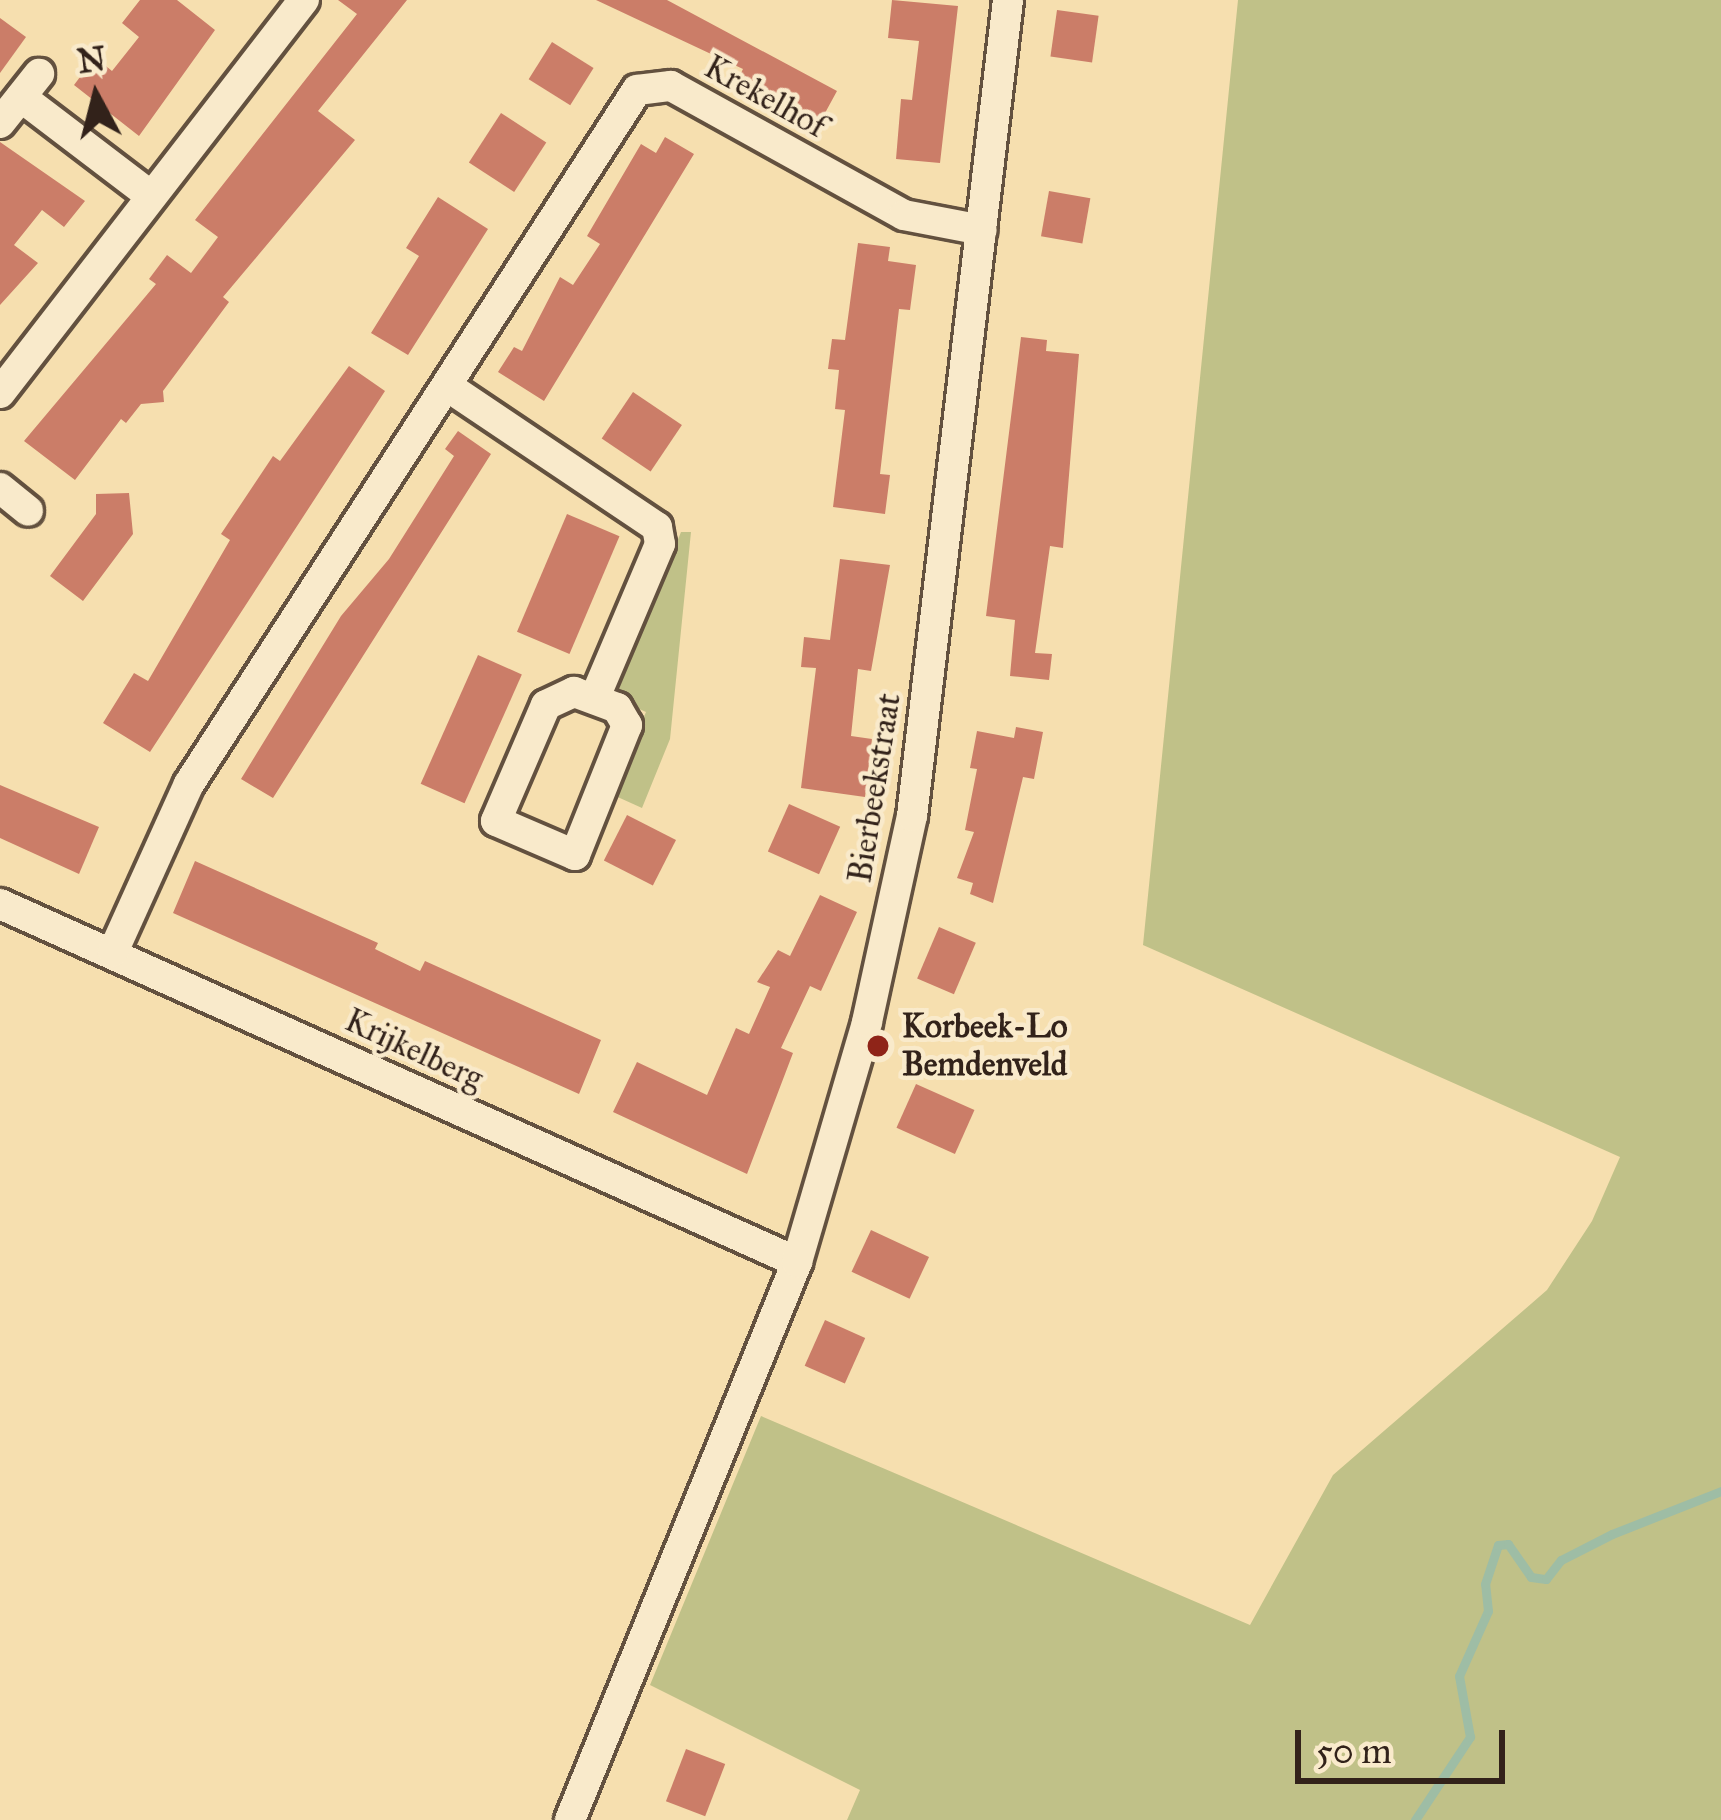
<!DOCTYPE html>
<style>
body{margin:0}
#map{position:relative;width:1721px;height:1820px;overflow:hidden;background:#f6dfaf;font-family:"IM FELL Great Primer",serif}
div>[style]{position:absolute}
.green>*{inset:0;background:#c0c188}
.stream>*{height:9px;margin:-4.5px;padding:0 4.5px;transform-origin:4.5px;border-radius:4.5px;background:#9ebda5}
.building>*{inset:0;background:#cb7d68;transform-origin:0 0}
.roads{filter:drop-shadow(3px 0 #63513f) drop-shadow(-3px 0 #63513f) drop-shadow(0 3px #63513f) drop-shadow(0 -3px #63513f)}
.minor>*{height:30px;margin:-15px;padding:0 15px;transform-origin:15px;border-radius:15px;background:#f9eacb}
.dots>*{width:33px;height:33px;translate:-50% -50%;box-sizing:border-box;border:6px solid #f9eacb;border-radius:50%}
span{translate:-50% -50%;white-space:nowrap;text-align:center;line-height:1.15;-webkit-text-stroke:9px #f9eacb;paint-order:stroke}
.street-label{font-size:33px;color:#32221a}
.poi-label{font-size:33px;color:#32221a;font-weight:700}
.left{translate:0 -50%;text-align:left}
.north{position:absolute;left:36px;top:36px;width:120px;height:120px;-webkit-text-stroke:9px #f9eacb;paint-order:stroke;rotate:353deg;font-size:33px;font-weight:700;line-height:48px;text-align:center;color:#32221a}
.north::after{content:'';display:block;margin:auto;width:42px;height:54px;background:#32221a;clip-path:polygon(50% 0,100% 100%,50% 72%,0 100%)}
.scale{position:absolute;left:1295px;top:1730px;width:210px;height:54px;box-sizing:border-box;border:6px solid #32221a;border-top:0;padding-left:15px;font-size:36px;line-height:42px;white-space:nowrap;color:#32221a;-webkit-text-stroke:9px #f9eacb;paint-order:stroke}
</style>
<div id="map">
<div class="green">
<i style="clip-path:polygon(1238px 0,1721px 0,1721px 1820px,847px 1820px,860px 1790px,650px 1685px,761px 1416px,1250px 1625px,1333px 1475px,1547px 1290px,1592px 1221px,1620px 1157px,1143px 945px)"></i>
<i style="clip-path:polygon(681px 532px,691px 532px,670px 739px,642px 808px,611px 794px,646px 712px,615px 698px)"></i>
</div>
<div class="stream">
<i style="left:1415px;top:1820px;width:100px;rotate:-56.5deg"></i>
<i style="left:1470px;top:1737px;width:62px;rotate:-100.2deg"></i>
<i style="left:1459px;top:1676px;width:71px;rotate:-66deg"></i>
<i style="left:1488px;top:1611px;width:27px;rotate:-96deg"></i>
<i style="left:1485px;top:1584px;width:41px;rotate:-71.6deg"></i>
<i style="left:1498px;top:1545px;width:10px;rotate:-6deg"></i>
<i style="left:1508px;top:1544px;width:40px;rotate:55.1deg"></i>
<i style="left:1531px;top:1577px;width:15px;rotate:8deg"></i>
<i style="left:1546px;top:1579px;width:24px;rotate:-52deg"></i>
<i style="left:1561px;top:1560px;width:57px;rotate:-27deg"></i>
<i style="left:1612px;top:1534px;width:117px;rotate:-21.5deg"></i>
</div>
<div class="building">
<i style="clip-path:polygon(140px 0,177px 0,215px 30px,139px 136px,74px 85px,95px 57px,112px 71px,139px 37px,122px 23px)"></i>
<i style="clip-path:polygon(338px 0,407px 0,318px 111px,355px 140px,223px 297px,229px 302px,163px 391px,164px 402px,141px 404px,126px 423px,121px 419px,75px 480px,24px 441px,156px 284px,149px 279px,167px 255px,191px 273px,218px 237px,195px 220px,357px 14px)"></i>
<i style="clip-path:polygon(596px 0,667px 0,837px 91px,819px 124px,737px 81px,743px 69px)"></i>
<i style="clip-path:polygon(892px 0,958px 6px,940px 163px,896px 159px,901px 99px,912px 100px,919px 41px,888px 38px)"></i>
<i style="left:1057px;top:10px;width:42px;height:47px;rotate:8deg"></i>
<i style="clip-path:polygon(0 18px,26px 37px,0 73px)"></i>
<i style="left:552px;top:42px;width:49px;height:44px;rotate:32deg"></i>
<i style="left:501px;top:113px;width:54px;height:59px;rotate:33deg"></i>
<i style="clip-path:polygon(665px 137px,694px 154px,544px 401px,498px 372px,514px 347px,522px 351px,560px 277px,573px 285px,600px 244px,587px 236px,641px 144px,656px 153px)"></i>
<i style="clip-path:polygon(0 142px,85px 201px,64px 227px,42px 210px,14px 245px,38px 263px,0 305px)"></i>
<i style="left:1049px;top:191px;width:42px;height:46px;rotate:10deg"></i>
<i style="clip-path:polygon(438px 197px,488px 229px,408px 355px,371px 333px,419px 256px,406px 248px)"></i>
<i style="clip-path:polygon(858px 243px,890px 247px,888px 261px,916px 265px,910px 310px,899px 309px,880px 474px,890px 475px,885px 514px,833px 507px,845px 410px,835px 409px,839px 370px,828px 369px,832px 339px,845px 340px)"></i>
<i style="clip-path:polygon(1021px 337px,1047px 340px,1046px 351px,1079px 354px,1063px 548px,1050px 546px,1035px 653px,1052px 654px,1049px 680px,1010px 676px,1015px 620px,986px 616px)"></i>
<i style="clip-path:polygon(349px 366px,385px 391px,150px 752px,103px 723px,134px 673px,148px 681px,230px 540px,221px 534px,273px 456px,280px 461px)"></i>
<i style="left:633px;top:392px;width:59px;height:56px;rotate:34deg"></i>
<i style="clip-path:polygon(458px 431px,491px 454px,273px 798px,241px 779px,341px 616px,389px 559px,454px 456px,445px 449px)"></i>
<i style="clip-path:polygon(129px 493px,133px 534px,83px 601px,50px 576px,96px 514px,96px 494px)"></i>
<i style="left:567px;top:514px;width:57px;height:128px;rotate:23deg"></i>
<i style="clip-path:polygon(840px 559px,890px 565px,871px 671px,858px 669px,851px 736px,872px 739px,865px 797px,801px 788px,816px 668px,801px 667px,804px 637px,830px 640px)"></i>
<i style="left:478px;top:655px;width:48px;height:141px;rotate:24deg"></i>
<i style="clip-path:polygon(1016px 727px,1043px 732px,1034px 779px,1023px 777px,993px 903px,970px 894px,973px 883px,957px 878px,974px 832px,965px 830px,977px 769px,970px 768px,977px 731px,1014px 738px)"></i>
<i style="clip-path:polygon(0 785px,99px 827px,79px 874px,0 838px)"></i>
<i style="left:789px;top:804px;width:56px;height:52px;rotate:24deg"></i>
<i style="left:627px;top:815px;width:55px;height:51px;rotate:27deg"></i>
<i style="clip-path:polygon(195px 861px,378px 943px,375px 949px,420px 971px,425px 961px,601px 1040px,579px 1094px,173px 913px)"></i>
<i style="clip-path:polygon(820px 895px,857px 912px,821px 991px,810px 986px,781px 1048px,793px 1053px,747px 1174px,613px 1112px,637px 1062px,707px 1095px,736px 1028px,749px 1034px,770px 987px,757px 982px,778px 950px,790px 956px)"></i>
<i style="left:939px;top:927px;width:40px;height:56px;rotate:23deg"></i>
<i style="left:916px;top:1084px;width:64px;height:48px;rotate:24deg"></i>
<i style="left:871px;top:1230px;width:64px;height:46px;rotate:25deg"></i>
<i style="left:825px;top:1320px;width:44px;height:50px;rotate:24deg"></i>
<i style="left:686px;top:1749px;width:42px;height:56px;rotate:21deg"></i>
</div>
<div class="roads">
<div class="minor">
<i style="left:21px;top:97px;width:163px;rotate:37.3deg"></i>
<i style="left:0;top:123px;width:63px;rotate:-51.5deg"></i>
<i style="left:447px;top:386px;width:253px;rotate:33.9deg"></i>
<i style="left:657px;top:527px;width:17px;rotate:80deg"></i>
<i style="left:660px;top:544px;width:166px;rotate:113deg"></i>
<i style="left:0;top:393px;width:497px;rotate:-52.3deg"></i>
<i style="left:0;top:488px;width:36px;rotate:39deg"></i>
<i style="left:574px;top:692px;width:46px;rotate:20.4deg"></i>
<i style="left:617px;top:708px;width:20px;rotate:60deg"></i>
<i style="left:627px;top:725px;width:140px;rotate:111.8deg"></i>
<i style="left:575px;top:855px;width:86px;rotate:-156.7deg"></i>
<i style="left:496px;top:821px;width:126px;rotate:-66.7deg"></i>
<i style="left:546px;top:705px;width:31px;rotate:-25deg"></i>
<i style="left:0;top:904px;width:874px;rotate:24.19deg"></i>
<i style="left:113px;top:952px;width:184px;rotate:-65.7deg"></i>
<i style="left:189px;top:784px;width:826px;rotate:-57.16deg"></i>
<i style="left:637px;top:90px;width:34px;rotate:-7deg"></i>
<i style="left:671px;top:86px;width:266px;rotate:29deg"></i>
<i style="left:904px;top:215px;width:79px;rotate:10.9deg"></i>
<i style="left:570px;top:1820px;width:602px;rotate:-67.86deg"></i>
<i style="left:797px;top:1262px;width:250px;rotate:-73.7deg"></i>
<i style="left:867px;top:1022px;width:211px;rotate:-77.7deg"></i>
<i style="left:912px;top:816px;width:822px;rotate:-83.29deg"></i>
</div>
</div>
<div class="dots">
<i style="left:878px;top:1046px;background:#8f2418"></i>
</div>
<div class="street-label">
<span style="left:765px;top:97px;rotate:29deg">Krekelhof</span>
<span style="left:875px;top:788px;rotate:-81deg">Bierbeekstraat</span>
<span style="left:414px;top:1050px;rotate:25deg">Krijkelberg</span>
</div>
<div class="poi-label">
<span class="left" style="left:902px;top:1046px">Korbeek-Lo<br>Bemdenveld</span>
</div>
<div class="north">N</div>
<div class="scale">50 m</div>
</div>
